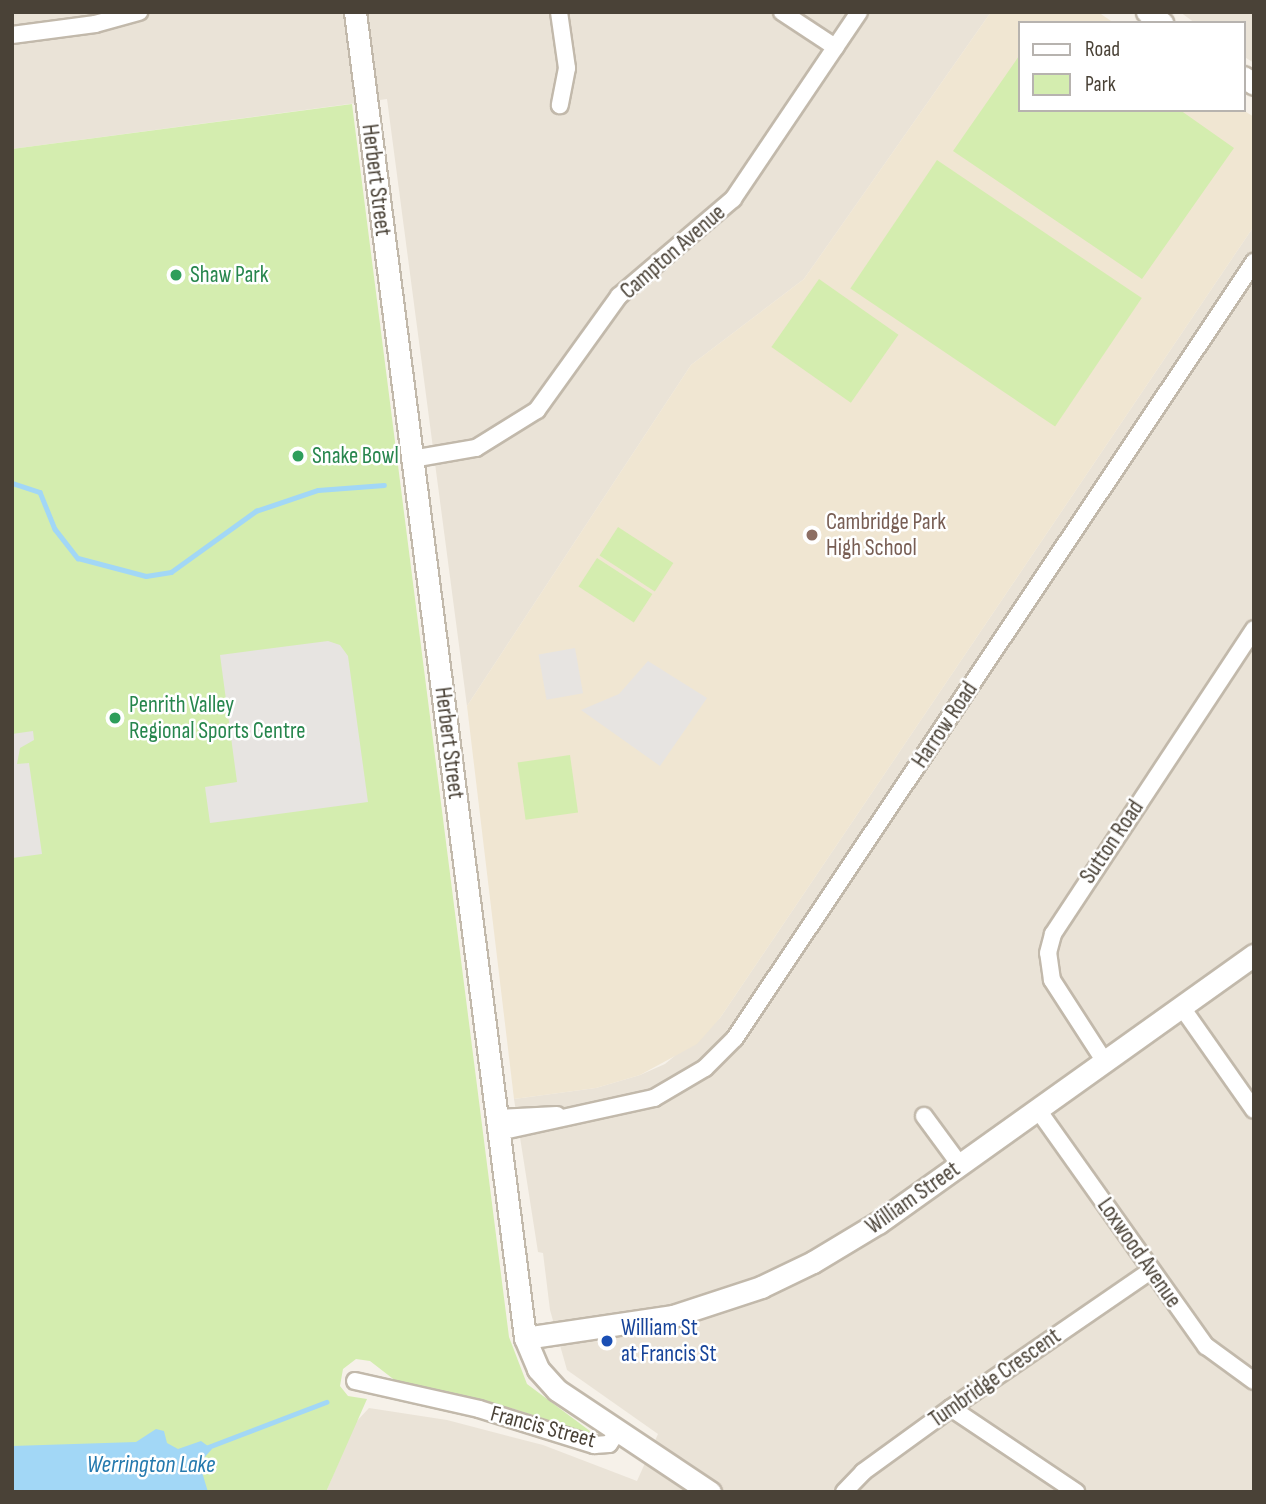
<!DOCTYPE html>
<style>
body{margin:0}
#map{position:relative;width:1266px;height:1504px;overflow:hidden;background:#f6f1e9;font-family:"Sofia Sans Condensed",sans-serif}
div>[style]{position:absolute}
.residential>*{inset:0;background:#eae3d7}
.education>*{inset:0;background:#f0e6d2}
.green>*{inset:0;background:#d4edaf;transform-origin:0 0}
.parking>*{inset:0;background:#e7e4e1;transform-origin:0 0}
.water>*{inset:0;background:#a2d7f6}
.stream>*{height:4.5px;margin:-2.25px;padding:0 2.25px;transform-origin:2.25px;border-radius:2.25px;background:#a2d7f6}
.roads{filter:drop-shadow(2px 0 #c2b9ab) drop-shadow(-2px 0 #c2b9ab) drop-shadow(0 2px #c2b9ab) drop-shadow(0 -2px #c2b9ab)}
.minor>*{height:16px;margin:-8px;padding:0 8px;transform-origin:8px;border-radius:8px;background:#fff}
.tertiary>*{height:21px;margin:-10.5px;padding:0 10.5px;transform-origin:10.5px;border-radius:10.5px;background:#fff}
.dots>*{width:19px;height:19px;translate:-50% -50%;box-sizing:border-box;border:4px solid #fff;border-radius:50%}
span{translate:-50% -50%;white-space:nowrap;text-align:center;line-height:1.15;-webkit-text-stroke:5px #fff;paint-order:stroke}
.street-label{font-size:23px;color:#4a4237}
.leisure-label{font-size:23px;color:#27864d}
.left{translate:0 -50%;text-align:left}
.education-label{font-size:23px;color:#785e54}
.transit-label{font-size:23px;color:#164399}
.water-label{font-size:24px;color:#2479ae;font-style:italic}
.frame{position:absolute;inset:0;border:14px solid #4a4237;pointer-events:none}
.legend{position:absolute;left:1018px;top:21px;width:228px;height:91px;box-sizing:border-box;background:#fff;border:2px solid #b7b3af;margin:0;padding:9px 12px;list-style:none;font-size:21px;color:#4a4237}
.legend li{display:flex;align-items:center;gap:14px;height:35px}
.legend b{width:35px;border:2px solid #b7b3af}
</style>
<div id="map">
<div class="residential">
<i style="clip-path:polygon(12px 12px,991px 12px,804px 279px,691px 365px,467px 706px,387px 99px,12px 149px)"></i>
<i style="clip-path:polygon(1180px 12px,1254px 12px,1254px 63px,1243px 56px,1243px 23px,1195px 23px)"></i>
<i style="clip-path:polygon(1254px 226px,1254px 1492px,326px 1492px,355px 1423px,369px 1408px,447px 1420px,543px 1445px,637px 1481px,658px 1434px,567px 1370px,550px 1310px,543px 1253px,538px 1252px,514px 1099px,596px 1088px,640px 1075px,665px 1064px,720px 1018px)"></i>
</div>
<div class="education">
<i style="clip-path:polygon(991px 12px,1098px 12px,1114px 23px,1019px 23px,1019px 110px,1243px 110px,1254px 117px,1254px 226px,720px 1018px,697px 1044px,640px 1075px,596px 1088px,514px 1099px,467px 706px,691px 365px,804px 279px)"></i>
</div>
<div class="green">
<i style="clip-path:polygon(1019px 56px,1019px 110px,1180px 110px,1234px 148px,1142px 279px,953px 151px)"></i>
<i style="clip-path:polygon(352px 104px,509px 1337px,527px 1384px,598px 1437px,514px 1409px,401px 1385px,370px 1361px,356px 1359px,343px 1369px,340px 1386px,348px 1396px,367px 1399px,326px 1492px,12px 1492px,12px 149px)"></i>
<i style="left:937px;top:160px;width:247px;height:155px;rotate:34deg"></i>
<i style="left:819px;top:279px;width:97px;height:83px;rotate:35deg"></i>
<i style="left:618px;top:527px;width:66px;height:34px;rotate:33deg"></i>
<i style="left:597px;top:558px;width:66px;height:34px;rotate:33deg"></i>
<i style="left:570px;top:755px;width:58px;height:53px;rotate:82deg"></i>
</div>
<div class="parking">
<i style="clip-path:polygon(328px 641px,340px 645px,348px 656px,368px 802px,210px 823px,205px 787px,237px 782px,220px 655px)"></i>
<i style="left:575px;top:648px;width:46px;height:37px;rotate:80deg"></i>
<i style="clip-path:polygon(648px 661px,707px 698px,660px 766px,581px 710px,619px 694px)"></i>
<i style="clip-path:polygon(33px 731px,34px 740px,20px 748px,17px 764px,29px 763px,42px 854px,12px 858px,12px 734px)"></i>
</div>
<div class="water">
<i style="clip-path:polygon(156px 1429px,164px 1431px,167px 1443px,178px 1449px,201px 1441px,212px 1449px,203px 1459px,202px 1472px,208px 1492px,12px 1492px,12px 1446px,136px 1442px)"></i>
</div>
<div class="stream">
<i style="left:12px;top:483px;width:29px;rotate:18deg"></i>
<i style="left:40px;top:492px;width:40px;rotate:68deg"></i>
<i style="left:55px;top:529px;width:37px;rotate:52deg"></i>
<i style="left:78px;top:558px;width:70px;rotate:14.8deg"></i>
<i style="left:146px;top:576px;width:25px;rotate:-9deg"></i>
<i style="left:171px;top:572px;width:105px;rotate:-35.7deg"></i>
<i style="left:256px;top:511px;width:65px;rotate:-18.7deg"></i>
<i style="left:318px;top:490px;width:66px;rotate:-4.3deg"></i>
<i style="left:203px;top:1449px;width:132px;rotate:-20.9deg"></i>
</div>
<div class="roads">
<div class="minor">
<i style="left:559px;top:12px;width:57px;rotate:81.9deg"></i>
<i style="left:567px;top:68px;width:38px;rotate:101deg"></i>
<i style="left:782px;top:12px;width:64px;rotate:33.4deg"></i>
<i style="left:12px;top:35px;width:84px;rotate:-7.5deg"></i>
<i style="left:95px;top:24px;width:46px;rotate:-15.3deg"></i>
<i style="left:412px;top:459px;width:65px;rotate:-9.8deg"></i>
<i style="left:476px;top:448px;width:72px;rotate:-31.9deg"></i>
<i style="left:537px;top:410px;width:140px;rotate:-54.3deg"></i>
<i style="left:619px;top:296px;width:150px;rotate:-40.4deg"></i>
<i style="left:733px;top:199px;width:225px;rotate:-56deg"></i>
<i style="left:1183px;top:1009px;width:123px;rotate:54.9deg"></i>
<i style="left:1105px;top:1062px;width:98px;rotate:-122.9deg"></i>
<i style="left:1052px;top:980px;width:27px;rotate:-98deg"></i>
<i style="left:1048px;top:953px;width:20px;rotate:-75deg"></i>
<i style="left:1053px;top:934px;width:365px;rotate:-56.6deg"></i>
<i style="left:1038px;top:1110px;width:290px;rotate:54.6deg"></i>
<i style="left:1206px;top:1346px;width:59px;rotate:36.1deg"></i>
<i style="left:924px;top:1116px;width:61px;rotate:53.7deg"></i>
<i style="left:498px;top:1118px;width:59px;rotate:-2.9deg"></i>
<i style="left:499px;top:1132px;width:159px;rotate:-12.4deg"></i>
<i style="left:654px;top:1098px;width:59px;rotate:-30.5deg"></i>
<i style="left:705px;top:1068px;width:42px;rotate:-45deg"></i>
<i style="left:735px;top:1038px;width:934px;rotate:-56.22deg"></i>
<i style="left:355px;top:1381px;width:127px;rotate:12.7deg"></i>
<i style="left:479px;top:1409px;width:121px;rotate:17.4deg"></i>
<i style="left:594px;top:1445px;width:15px;rotate:-4deg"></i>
<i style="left:609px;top:1444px;width:16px;rotate:-55deg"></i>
<i style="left:951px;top:1408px;width:151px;rotate:33.9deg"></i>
<i style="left:844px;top:1492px;width:28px;rotate:-46deg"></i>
<i style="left:863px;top:1472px;width:109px;rotate:-36deg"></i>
<i style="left:951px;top:1408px;width:242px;rotate:-34.5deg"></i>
</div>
<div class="tertiary">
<i style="left:355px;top:12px;width:1337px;rotate:82.69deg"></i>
<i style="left:525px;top:1338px;width:34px;rotate:67deg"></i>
<i style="left:538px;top:1369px;width:28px;rotate:48deg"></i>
<i style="left:557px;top:1390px;width:184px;rotate:33.7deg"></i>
<i style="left:1147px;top:12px;width:19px;rotate:36deg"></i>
<i style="left:1243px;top:77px;width:13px;rotate:32deg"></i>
<i style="left:525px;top:1338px;width:150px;rotate:-8.5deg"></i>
<i style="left:673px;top:1316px;width:93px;rotate:-18.2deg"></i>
<i style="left:761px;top:1287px;width:58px;rotate:-25.7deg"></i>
<i style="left:813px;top:1262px;width:76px;rotate:-31deg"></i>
<i style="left:878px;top:1223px;width:462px;rotate:-35.5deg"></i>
</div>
</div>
<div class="dots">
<i style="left:176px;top:275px;background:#2e9e5b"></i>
<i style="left:298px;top:456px;background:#2e9e5b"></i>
<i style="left:812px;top:535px;background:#8d6e63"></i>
<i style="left:115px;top:718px;background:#2e9e5b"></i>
<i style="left:607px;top:1341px;background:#1a4fb4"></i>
</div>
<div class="street-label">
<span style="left:376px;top:180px;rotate:83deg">Herbert Street</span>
<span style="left:673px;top:252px;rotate:-41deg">Campton Avenue</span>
<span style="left:945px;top:725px;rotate:-56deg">Harrow Road</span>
<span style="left:449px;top:743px;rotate:83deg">Herbert Street</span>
<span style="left:1112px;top:842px;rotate:-56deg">Sutton Road</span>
<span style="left:913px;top:1198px;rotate:-35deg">William Street</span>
<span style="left:1139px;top:1253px;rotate:55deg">Loxwood Avenue</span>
<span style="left:995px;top:1378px;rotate:-35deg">Tumbridge Crescent</span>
<span style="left:543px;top:1427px;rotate:15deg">Francis Street</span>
</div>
<div class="leisure-label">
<span class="left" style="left:190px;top:275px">Shaw Park</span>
<span class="left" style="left:312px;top:456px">Snake Bowl</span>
<span class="left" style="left:129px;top:718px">Penrith Valley<br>Regional Sports Centre</span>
</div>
<div class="education-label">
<span class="left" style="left:826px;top:535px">Cambridge Park<br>High School</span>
</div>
<div class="transit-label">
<span class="left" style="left:621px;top:1341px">William St<br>at Francis St</span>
</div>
<div class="water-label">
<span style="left:151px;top:1465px">Werrington Lake</span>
</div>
<div class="frame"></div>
<ul class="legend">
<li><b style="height:9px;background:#fff"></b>Road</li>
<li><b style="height:19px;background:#d4edaf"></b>Park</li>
</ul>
</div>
